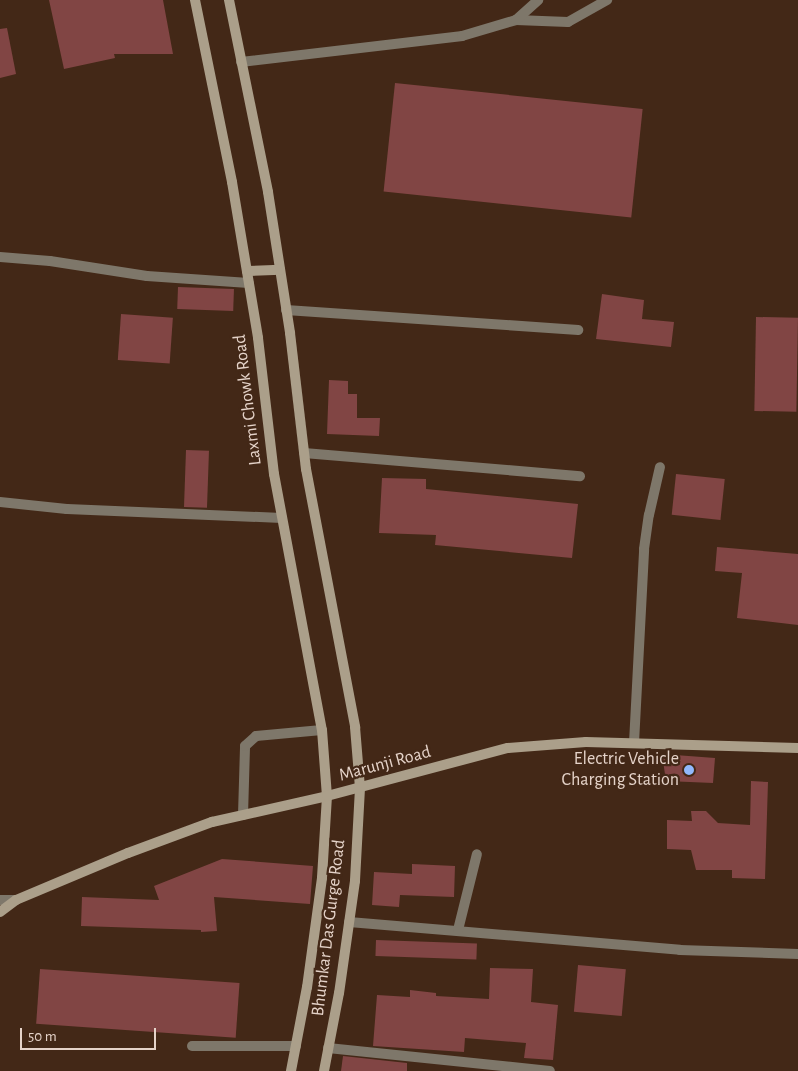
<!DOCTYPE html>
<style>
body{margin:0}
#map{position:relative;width:798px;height:1071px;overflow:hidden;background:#432817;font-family:"Alegreya Sans",sans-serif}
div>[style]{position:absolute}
.building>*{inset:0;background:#814544;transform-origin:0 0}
.street>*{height:10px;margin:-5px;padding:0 5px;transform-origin:5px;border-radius:5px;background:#7e776a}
.secondary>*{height:10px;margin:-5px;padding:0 5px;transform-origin:5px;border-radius:5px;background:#ab9f8a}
.dots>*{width:14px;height:14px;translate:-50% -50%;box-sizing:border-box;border:2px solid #432817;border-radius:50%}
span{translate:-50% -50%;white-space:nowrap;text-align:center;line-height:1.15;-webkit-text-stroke:4.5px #432817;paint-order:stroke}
.street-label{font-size:18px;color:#e5d3c9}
.poi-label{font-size:18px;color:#e5d3c9}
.right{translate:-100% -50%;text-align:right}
.scale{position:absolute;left:20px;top:1028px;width:136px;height:22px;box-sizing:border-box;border:2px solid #e5d3c9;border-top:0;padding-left:6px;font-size:15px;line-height:18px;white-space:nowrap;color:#e5d3c9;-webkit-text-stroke:4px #432817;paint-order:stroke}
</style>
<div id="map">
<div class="building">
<i style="clip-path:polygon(49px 0,163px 0,173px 54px,114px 54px,115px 58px,64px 69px)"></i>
<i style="clip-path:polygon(7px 28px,16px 74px,0 78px,0 29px)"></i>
<i style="left:395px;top:83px;width:249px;height:109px;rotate:6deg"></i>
<i style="left:178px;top:287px;width:56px;height:22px;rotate:2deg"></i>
<i style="clip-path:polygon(602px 294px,644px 300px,642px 319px,674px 322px,671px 347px,596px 339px)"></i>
<i style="left:121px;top:314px;width:52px;height:46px;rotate:4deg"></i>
<i style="left:756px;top:317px;width:42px;height:94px;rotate:1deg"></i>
<i style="clip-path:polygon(329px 380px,348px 381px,348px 394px,357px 394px,357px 418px,380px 418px,379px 436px,327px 434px)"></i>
<i style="left:186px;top:450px;width:23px;height:57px;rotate:2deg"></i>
<i style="left:676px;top:474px;width:49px;height:41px;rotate:6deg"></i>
<i style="clip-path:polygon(382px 478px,426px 479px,426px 489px,578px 504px,572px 558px,435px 545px,436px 535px,379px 533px)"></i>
<i style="clip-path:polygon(717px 547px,798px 554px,798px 625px,737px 618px,742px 573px,715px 571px)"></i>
<i style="clip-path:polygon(662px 754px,715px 758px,713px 783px,666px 781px)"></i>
<i style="clip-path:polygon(751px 781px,768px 782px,765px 879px,732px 878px,732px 870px,696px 870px,691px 850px,667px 849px,667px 820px,692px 821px,691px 811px,706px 811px,718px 823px,750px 825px)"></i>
<i style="clip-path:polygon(222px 859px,313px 866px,310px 904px,214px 897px,217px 931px,201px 932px,201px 930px,81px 926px,82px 897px,159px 900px,154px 886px)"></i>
<i style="clip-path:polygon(412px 864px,455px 866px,454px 897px,400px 895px,399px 907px,372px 905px,374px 872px,412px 874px)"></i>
<i style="left:376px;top:940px;width:101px;height:16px;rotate:2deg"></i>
<i style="left:578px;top:965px;width:48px;height:47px;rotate:5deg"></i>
<i style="clip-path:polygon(490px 968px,533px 969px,531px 1002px,558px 1005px,553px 1060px,524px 1058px,526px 1043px,465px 1038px,464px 1052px,373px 1046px,377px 995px,410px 997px,410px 990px,436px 993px,436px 996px,489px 999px)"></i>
<i style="left:40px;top:969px;width:200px;height:55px;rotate:4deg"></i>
<i style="clip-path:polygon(343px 1056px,407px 1063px,407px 1071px,341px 1071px)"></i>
</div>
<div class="street">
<i style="left:516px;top:20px;width:52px;rotate:2.2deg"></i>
<i style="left:568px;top:22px;width:45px;rotate:-29.4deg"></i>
<i style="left:241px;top:62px;width:223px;rotate:-6.7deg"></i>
<i style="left:462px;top:36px;width:56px;rotate:-16.5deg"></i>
<i style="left:516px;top:20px;width:30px;rotate:-42deg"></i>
<i style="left:0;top:257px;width:50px;rotate:4.6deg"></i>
<i style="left:50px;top:261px;width:98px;rotate:8.8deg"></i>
<i style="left:147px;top:276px;width:102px;rotate:3.9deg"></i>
<i style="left:286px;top:310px;width:293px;rotate:3.9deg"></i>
<i style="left:304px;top:453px;width:277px;rotate:4.8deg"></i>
<i style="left:0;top:502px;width:67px;rotate:6deg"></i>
<i style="left:67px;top:509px;width:215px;rotate:2.4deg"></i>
<i style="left:634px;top:743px;width:194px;rotate:-87deg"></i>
<i style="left:644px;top:549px;width:34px;rotate:-82deg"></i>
<i style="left:649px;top:515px;width:49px;rotate:-77.1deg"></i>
<i style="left:243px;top:815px;width:69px;rotate:-88.3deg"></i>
<i style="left:245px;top:746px;width:15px;rotate:-42deg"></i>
<i style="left:256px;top:736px;width:66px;rotate:-5.2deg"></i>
<i style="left:0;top:900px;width:16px"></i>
<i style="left:349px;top:922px;width:332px;rotate:4.8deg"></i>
<i style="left:680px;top:950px;width:118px;rotate:1.9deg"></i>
<i style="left:458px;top:930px;width:78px;rotate:-76deg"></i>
<i style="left:192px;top:1046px;width:104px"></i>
<i style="left:328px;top:1048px;width:223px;rotate:5.9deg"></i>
</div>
<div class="secondary">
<i style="left:195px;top:0;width:186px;rotate:78.5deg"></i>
<i style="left:232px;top:182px;width:158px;rotate:80.5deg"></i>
<i style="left:258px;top:338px;width:137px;rotate:83.3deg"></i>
<i style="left:274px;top:474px;width:260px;rotate:79.4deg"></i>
<i style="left:322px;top:730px;width:66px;rotate:85.7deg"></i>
<i style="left:327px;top:796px;width:82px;rotate:93.5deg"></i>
<i style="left:322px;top:878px;width:110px;rotate:97.8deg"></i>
<i style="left:307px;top:987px;width:86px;rotate:100.8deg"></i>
<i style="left:229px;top:0;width:196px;rotate:78.5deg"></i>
<i style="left:268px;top:192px;width:143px;rotate:81.1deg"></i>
<i style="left:290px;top:333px;width:137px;rotate:83.3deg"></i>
<i style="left:306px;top:469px;width:263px;rotate:79.2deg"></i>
<i style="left:355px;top:727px;width:61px;rotate:85.3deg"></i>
<i style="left:360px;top:788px;width:93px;rotate:93.1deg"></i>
<i style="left:355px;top:881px;width:113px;rotate:98.1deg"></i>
<i style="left:339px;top:993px;width:79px;rotate:100.9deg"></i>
<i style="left:247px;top:271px;width:33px;rotate:-2deg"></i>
<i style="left:0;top:912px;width:20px;rotate:-37deg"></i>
<i style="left:16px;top:900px;width:121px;rotate:-22.8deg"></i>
<i style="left:128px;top:853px;width:90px;rotate:-20.3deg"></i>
<i style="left:212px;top:822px;width:118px;rotate:-12.7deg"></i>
<i style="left:327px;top:796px;width:187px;rotate:-14.9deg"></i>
<i style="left:508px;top:748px;width:78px;rotate:-4.4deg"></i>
<i style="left:586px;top:742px;width:212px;rotate:1.6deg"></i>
</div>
<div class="dots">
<i style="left:689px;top:770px;background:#91b8fd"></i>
</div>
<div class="street-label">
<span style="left:248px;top:400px;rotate:-97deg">Laxmi Chowk Road</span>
<span style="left:385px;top:764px;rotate:-15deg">Marunji Road</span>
<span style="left:329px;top:928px;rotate:-83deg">Bhumkar Das Gurge Road</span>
</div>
<div class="poi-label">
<span class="right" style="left:679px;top:770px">Electric Vehicle<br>Charging Station</span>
</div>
<div class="scale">50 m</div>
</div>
